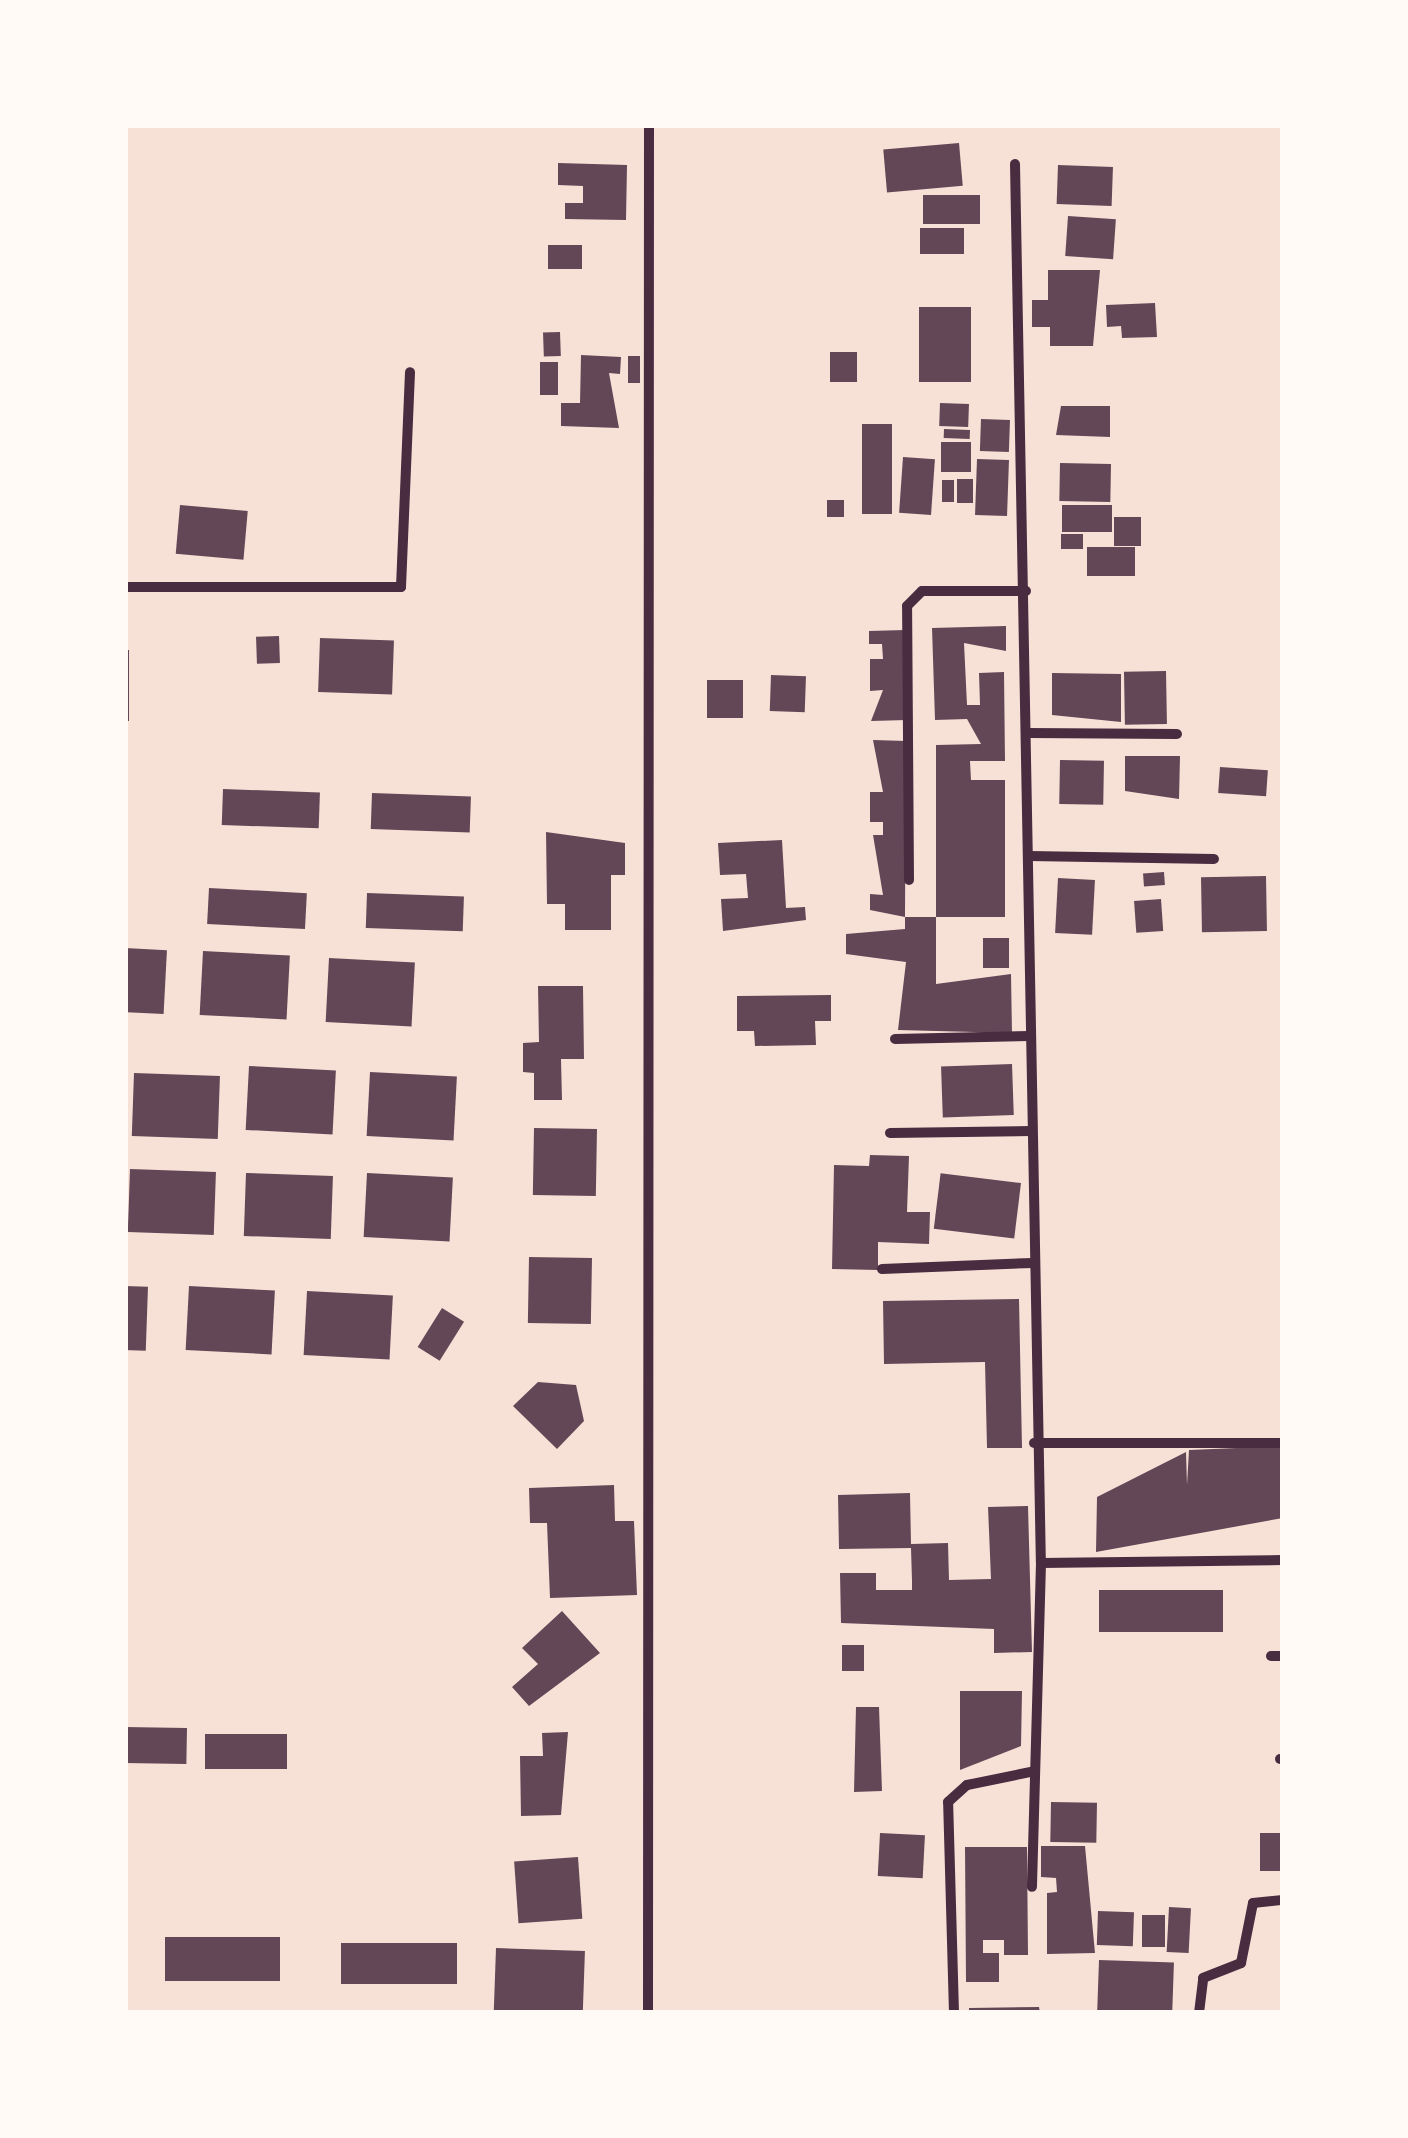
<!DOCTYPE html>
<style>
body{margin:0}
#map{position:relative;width:1408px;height:2138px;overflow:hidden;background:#f7e1d7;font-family:Inter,sans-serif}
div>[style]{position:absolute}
.building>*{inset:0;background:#644757;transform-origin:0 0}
.minor>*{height:10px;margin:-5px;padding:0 5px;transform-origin:5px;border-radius:5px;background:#4a2c40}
span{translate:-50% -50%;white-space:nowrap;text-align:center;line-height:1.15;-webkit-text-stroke:9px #fffaf5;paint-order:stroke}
.frame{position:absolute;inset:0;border:128px solid #fffaf5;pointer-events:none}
</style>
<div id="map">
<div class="building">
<i style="left:959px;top:143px;width:43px;height:76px;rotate:85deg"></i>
<i style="clip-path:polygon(558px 163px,627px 165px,626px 220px,565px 219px,565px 203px,583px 203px,583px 186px,558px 185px)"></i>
<i style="left:1058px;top:165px;width:55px;height:39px;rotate:2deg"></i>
<i style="left:923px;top:195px;width:57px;height:29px"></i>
<i style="left:1068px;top:216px;width:48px;height:40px;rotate:4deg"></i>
<i style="left:920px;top:228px;width:44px;height:26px"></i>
<i style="left:548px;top:245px;width:34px;height:24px"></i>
<i style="clip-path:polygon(1048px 270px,1100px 270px,1093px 346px,1050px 346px,1050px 327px,1032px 327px,1032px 300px,1048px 300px)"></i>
<i style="clip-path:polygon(1155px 303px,1157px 337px,1122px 338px,1121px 326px,1107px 327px,1106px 305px)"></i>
<i style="left:919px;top:307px;width:52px;height:75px"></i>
<i style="left:560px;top:332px;width:24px;height:17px;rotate:88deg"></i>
<i style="left:830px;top:352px;width:27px;height:30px"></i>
<i style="clip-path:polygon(581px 355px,621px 357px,620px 374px,609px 373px,619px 428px,561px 426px,561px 403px,580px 403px)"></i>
<i style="left:628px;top:356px;width:12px;height:27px"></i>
<i style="left:540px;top:362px;width:18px;height:33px"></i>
<i style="left:940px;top:403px;width:29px;height:23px;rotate:2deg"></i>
<i style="clip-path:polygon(1061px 406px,1110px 406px,1110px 437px,1056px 435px)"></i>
<i style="left:981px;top:419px;width:29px;height:32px;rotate:2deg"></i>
<i style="left:862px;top:424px;width:30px;height:90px"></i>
<i style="left:944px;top:429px;width:26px;height:9px;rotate:2deg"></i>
<i style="left:941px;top:442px;width:30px;height:30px"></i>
<i style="left:903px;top:457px;width:32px;height:56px;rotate:4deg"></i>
<i style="left:977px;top:459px;width:32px;height:56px;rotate:2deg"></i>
<i style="left:1060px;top:463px;width:51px;height:38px;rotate:1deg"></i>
<i style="left:957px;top:479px;width:16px;height:24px"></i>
<i style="left:942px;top:480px;width:12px;height:22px"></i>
<i style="left:827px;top:500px;width:17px;height:17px"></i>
<i style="left:180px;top:505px;width:68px;height:49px;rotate:5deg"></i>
<i style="left:1062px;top:505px;width:50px;height:27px"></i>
<i style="left:1114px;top:517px;width:27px;height:29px"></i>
<i style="left:1061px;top:534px;width:22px;height:15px"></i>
<i style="left:1135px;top:547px;width:29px;height:48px;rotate:90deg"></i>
<i style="clip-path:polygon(1006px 626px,1006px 651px,964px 643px,967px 705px,980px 705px,979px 673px,1004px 672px,1005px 761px,970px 761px,971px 780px,1005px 780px,1005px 917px,936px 917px,936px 745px,981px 744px,967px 719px,935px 720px,932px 628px)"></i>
<i style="clip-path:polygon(905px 630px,907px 720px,871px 721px,883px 690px,870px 691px,870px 659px,883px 659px,882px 644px,869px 644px,869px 631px)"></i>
<i style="left:279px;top:636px;width:27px;height:23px;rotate:88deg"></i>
<i style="left:320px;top:638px;width:74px;height:54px;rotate:2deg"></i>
<i style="left:125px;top:650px;width:4px;height:71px"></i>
<i style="left:1166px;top:671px;width:53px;height:42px;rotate:89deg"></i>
<i style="clip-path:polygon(1052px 673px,1121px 674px,1121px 722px,1052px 715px)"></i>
<i style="left:771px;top:675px;width:35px;height:36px;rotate:2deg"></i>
<i style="left:707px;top:680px;width:36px;height:38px"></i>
<i style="clip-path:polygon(873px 740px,906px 741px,905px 917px,870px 910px,870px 894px,883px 895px,873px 835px,883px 835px,883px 822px,870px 822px,870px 792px,883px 792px)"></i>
<i style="clip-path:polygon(1125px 756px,1180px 756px,1179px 799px,1125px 791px)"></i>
<i style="left:1060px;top:760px;width:44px;height:44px;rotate:1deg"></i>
<i style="left:1220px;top:767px;width:48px;height:26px;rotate:4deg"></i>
<i style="left:223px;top:789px;width:97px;height:36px;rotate:2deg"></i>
<i style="left:372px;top:793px;width:99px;height:36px;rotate:2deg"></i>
<i style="clip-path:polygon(546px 832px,625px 843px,625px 875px,611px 875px,611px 930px,565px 930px,565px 904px,547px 904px)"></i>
<i style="clip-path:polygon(782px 840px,786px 908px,805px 907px,806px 920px,723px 931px,721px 899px,748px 898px,746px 874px,720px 875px,718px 843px)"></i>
<i style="left:1164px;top:872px;width:13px;height:21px;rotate:86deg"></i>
<i style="left:1266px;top:876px;width:55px;height:65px;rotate:89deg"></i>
<i style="left:1058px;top:878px;width:37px;height:55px;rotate:3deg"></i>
<i style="left:209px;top:888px;width:98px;height:36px;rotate:3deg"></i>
<i style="left:367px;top:893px;width:97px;height:35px;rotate:2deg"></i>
<i style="left:1161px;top:899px;width:32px;height:27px;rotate:86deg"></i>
<i style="clip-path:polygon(905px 917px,936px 917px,936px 984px,1011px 974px,1012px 1033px,898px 1030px,906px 962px,846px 954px,846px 934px,905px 929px)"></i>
<i style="left:983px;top:938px;width:26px;height:30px"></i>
<i style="left:125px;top:948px;width:42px;height:64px;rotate:3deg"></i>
<i style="left:203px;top:951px;width:87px;height:64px;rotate:3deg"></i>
<i style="left:329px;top:958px;width:86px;height:64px;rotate:3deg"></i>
<i style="clip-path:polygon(538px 986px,583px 986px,584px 1059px,561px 1059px,562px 1100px,534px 1100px,534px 1073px,523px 1072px,523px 1043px,539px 1042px)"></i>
<i style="clip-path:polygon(831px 995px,831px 1021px,815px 1021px,816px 1045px,755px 1046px,754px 1031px,737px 1031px,737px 996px)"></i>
<i style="left:1012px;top:1064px;width:51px;height:71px;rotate:88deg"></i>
<i style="left:249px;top:1066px;width:87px;height:64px;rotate:3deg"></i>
<i style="left:370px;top:1072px;width:87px;height:64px;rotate:3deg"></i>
<i style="left:134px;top:1073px;width:86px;height:63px;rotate:2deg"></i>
<i style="left:534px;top:1128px;width:63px;height:67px;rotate:1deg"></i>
<i style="clip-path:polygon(870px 1155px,909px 1156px,907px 1212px,930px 1212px,929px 1244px,878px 1242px,878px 1270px,832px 1269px,834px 1165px,869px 1166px)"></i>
<i style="left:130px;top:1169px;width:86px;height:63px;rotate:2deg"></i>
<i style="left:246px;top:1173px;width:87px;height:63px;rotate:2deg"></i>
<i style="left:367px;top:1173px;width:86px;height:64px;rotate:3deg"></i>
<i style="left:1021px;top:1183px;width:56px;height:81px;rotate:97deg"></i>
<i style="left:529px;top:1257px;width:63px;height:66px;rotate:1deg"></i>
<i style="left:125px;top:1286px;width:23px;height:64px;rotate:2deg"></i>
<i style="left:189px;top:1286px;width:86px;height:64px;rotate:3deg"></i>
<i style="left:307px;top:1291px;width:86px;height:64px;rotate:3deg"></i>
<i style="clip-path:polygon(1019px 1299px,1022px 1448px,987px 1448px,985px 1362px,884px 1364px,883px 1301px)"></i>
<i style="left:442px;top:1308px;width:26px;height:46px;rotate:32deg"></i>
<i style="clip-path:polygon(538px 1382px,576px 1385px,584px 1421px,557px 1449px,513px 1406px)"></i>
<i style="clip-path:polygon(1283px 1446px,1283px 1518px,1096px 1552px,1097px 1497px,1186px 1452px,1187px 1485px,1189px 1450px)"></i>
<i style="clip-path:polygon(614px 1485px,615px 1521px,634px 1521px,637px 1595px,550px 1598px,547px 1523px,530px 1523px,529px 1488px)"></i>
<i style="clip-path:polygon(910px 1493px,911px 1544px,948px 1543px,949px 1580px,991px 1579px,988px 1507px,1028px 1506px,1032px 1652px,994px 1653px,994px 1629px,841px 1623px,840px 1573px,876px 1573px,876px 1590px,912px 1590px,912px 1581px,911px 1548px,839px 1549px,838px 1495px)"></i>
<i style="left:1099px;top:1590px;width:124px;height:42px"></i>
<i style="clip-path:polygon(562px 1611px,600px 1653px,529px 1706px,512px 1687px,538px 1664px,522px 1648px)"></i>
<i style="left:842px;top:1645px;width:22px;height:26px"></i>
<i style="clip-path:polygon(960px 1691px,1022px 1691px,1021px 1746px,960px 1770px)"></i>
<i style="clip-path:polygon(856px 1707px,879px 1707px,882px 1791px,854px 1792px)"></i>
<i style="left:125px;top:1727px;width:62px;height:36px;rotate:1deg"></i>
<i style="clip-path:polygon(568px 1732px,561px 1815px,521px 1816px,520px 1756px,543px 1756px,542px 1733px)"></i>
<i style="left:205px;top:1734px;width:82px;height:35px"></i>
<i style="left:1051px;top:1802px;width:46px;height:40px;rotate:1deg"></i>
<i style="left:880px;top:1833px;width:45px;height:43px;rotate:3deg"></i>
<i style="left:1260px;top:1833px;width:23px;height:38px"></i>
<i style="clip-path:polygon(1041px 1846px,1085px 1846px,1095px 1953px,1047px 1954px,1047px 1893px,1057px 1892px,1056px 1878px,1041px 1877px)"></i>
<i style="clip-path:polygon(965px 1847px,1027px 1847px,1028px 1955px,1004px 1955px,1004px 1940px,983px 1940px,983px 1953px,999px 1953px,999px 1982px,966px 1982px)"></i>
<i style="left:578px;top:1857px;width:62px;height:64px;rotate:86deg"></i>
<i style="left:1169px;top:1907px;width:22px;height:45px;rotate:3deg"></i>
<i style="left:1098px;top:1911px;width:36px;height:34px;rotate:2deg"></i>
<i style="left:1142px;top:1915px;width:23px;height:32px"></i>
<i style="left:165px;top:1937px;width:115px;height:44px"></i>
<i style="left:341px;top:1943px;width:116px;height:41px"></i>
<i style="left:496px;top:1948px;width:89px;height:65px;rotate:2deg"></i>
<i style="left:1099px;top:1960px;width:75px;height:53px;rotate:2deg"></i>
<i style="clip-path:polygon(1039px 2007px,1040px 2013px,969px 2013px,969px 2008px)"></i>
</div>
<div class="minor">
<i style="left:1015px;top:164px;width:1399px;rotate:88.94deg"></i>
<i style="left:1041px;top:1563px;width:324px;rotate:91.6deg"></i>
<i style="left:125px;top:587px;width:276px"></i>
<i style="left:401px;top:587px;width:215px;rotate:-87.6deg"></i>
<i style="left:1028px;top:733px;width:149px;rotate:0.4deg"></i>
<i style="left:1029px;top:856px;width:185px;rotate:0.9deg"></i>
<i style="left:909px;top:880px;width:274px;rotate:-90.4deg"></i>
<i style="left:907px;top:606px;width:21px;rotate:-45deg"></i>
<i style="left:922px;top:591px;width:104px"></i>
<i style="left:895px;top:1039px;width:136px;rotate:-1.3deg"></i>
<i style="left:890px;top:1133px;width:141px;rotate:-0.8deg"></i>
<i style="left:882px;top:1269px;width:151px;rotate:-2.3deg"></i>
<i style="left:1034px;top:1443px;width:249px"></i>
<i style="left:1041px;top:1563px;width:242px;rotate:-0.7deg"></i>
<i style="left:1271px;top:1656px;width:12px"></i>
<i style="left:1280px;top:1759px;width:3px"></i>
<i style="left:648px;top:2013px;width:1888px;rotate:-89.97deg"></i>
<i style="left:954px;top:2013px;width:211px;rotate:-91.6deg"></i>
<i style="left:948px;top:1802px;width:25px;rotate:-42deg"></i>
<i style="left:967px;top:1785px;width:69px;rotate:-11.6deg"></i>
<i style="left:1199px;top:2013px;width:35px;rotate:-83deg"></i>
<i style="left:1203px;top:1978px;width:41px;rotate:-21.5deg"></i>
<i style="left:1241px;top:1963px;width:61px;rotate:-78.7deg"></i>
<i style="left:1253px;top:1903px;width:30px;rotate:-6deg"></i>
</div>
<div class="frame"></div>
</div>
